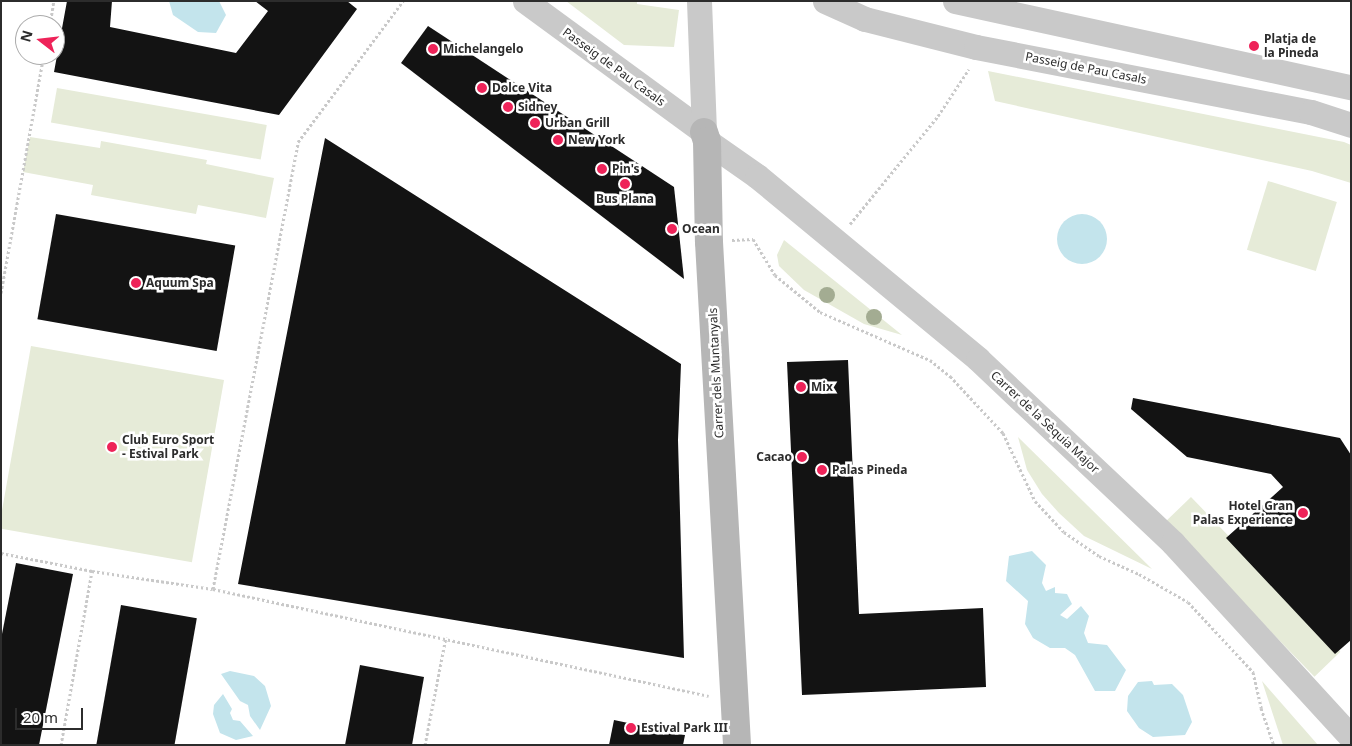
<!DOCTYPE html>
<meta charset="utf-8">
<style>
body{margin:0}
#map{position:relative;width:1352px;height:746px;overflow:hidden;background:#fff;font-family:"Noto Sans",sans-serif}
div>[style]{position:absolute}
.green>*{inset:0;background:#e6ebd8;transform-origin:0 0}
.water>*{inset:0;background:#c3e4ec}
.round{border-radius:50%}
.building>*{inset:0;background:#131313;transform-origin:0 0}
.path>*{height:3px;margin-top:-1.5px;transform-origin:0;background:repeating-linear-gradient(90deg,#c9c9c9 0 2.5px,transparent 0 5px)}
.street>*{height:25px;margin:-12.5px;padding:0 12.5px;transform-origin:12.5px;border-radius:12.5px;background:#c9c9c9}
.secondary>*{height:28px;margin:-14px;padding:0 14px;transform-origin:14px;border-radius:14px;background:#b6b6b6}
.trees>*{width:16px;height:16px;margin:-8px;border-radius:50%;background:#a3ac92}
.dots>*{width:14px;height:14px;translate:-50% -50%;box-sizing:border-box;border:2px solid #fff;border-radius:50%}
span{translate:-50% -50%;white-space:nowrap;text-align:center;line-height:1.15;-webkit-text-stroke:5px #fff;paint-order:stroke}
.poi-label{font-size:12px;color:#2c2c2c;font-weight:700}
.left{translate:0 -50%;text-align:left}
.right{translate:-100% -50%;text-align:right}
.street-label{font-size:12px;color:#2c2c2c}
.frame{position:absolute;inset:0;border:2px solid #2c2c2c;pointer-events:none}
.north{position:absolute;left:15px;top:15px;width:50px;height:50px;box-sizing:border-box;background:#fff;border:1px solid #ababab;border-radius:50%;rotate:286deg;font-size:14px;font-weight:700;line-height:20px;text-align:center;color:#2c2c2c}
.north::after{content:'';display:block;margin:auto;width:18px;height:22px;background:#ee2359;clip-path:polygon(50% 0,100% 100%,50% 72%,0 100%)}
.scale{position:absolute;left:15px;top:708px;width:68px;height:22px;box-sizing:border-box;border:2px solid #2c2c2c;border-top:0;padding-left:6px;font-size:15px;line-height:18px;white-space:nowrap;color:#2c2c2c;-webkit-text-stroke:4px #fff;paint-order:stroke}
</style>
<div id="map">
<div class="green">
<i style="clip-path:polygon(566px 1px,637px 1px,637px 4px,679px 10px,674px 47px,624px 45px)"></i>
<i style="clip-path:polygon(988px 71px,1344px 142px,1351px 145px,1351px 183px,1312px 171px,995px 101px)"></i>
<i style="left:57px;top:88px;width:213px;height:35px;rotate:10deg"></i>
<i style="clip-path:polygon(30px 137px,100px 148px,101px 141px,207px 160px,206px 164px,274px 178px,266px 218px,198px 205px,196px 214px,91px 195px,93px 185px,23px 172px)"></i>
<i style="left:1268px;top:181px;width:72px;height:72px;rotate:17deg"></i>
<i style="clip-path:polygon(784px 240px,902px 335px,864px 324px,804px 290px,779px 266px,777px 255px)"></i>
<i style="left:31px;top:346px;width:196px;height:185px;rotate:10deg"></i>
<i style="clip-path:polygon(1018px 437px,1152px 569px,1084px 536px,1059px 513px,1042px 494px,1027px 470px)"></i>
<i style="left:1191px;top:497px;width:215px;height:36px;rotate:46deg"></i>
<i style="clip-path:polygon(1262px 681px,1318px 745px,1283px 745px)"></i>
</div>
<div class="water">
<i style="clip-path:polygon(169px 1px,219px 1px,226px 15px,216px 33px,198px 32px,173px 15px)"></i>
<i class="round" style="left:1057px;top:214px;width:50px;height:50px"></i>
<i style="clip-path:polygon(1032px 551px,1046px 565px,1042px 583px,1046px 591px,1055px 587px,1055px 593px,1067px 594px,1072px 604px,1060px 615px,1067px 619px,1081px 606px,1089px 616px,1084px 633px,1088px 643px,1107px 645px,1126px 670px,1115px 691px,1095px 691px,1075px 655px,1065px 648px,1050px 648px,1033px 638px,1025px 624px,1028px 601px,1006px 581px,1009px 556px)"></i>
<i style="clip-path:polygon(230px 671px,254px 676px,265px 686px,271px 706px,260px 730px,250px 716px,248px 705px,240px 701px,221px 674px)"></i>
<i style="clip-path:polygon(1152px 681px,1154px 685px,1172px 684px,1183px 695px,1192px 722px,1185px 735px,1153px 737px,1139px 728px,1127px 711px,1128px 696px,1138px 682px)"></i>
<i style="clip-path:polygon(223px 694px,232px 709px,230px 713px,233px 720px,240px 721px,253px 736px,236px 740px,220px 733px,213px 714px,214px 705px)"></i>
</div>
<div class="building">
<i style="clip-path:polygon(67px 1px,112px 1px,110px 27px,236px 53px,268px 11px,255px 1px,347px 1px,357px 9px,279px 115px,54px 72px)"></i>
<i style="clip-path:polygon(428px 26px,674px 187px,684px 279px,401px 63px)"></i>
<i style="clip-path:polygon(325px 138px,681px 364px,678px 440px,684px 658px,238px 584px)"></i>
<i style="left:56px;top:214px;width:182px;height:107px;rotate:10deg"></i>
<i style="clip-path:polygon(848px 360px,859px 614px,983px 608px,986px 687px,802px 695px,787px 362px)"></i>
<i style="clip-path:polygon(1133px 398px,1340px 438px,1351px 455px,1351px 640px,1335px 654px,1226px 538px,1283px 487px,1271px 474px,1187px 457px,1131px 409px)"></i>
<i style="clip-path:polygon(16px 563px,73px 574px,39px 745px,1px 745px,1px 639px)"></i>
<i style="left:121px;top:605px;width:77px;height:142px;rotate:10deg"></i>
<i style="clip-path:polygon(360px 665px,424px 677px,412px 745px,345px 745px)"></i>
<i style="clip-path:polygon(614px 720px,685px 735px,683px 745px,609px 745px)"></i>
</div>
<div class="path">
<i style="left:50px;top:25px;width:24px;rotate:-81deg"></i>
<i style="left:850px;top:224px;width:139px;rotate:-50.8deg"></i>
<i style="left:938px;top:116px;width:56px;rotate:-56.6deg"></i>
<i style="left:732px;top:240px;width:21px;rotate:-3deg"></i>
<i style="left:753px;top:239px;width:42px;rotate:58.6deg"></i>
<i style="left:775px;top:275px;width:58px;rotate:39.4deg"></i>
<i style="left:820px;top:312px;width:120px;rotate:23.6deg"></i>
<i style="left:930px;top:360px;width:26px;rotate:39deg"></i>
<i style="left:950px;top:376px;width:78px;rotate:47.1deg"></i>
<i style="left:1003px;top:433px;width:75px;rotate:64.8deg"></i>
<i style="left:1035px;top:501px;width:42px;rotate:46.9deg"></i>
<i style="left:1064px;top:532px;width:42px;rotate:34.4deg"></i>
<i style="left:1099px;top:556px;width:44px;rotate:24.2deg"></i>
<i style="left:1139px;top:574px;width:56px;rotate:29.7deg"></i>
<i style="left:1188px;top:602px;width:96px;rotate:47.1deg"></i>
<i style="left:1253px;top:672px;width:37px;rotate:77deg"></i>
<i style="left:1261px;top:708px;width:39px;rotate:71deg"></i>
<i style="left:1px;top:293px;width:242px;rotate:-79.8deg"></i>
<i style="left:1px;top:553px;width:93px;rotate:11.2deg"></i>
<i style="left:92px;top:571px;width:122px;rotate:8.5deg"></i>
<i style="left:213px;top:589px;width:507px;rotate:12.17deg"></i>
<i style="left:213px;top:589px;width:455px;rotate:-79.2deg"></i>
<i style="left:298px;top:142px;width:176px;rotate:-53.3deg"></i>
<i style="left:61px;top:745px;width:177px;rotate:-79.9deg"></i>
<i style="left:425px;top:745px;width:110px;rotate:-79deg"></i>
</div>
<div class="street">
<i style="left:525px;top:1px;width:222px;rotate:36.2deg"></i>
<i style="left:699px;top:1px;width:131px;rotate:87.8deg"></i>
<i style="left:825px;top:1px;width:44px;rotate:24.2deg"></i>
<i style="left:865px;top:19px;width:114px;rotate:14.2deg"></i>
<i style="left:976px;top:47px;width:341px;rotate:11deg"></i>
<i style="left:1311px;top:112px;width:42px;rotate:18deg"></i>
<i style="left:955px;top:1px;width:405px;rotate:12.3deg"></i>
<i style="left:707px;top:141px;width:61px;rotate:35deg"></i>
<i style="left:757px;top:176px;width:287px;rotate:39.6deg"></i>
<i style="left:978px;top:359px;width:268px;rotate:43.3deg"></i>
<i style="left:1173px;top:543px;width:263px;rotate:47.5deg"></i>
</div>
<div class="secondary">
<i style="left:704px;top:132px;width:9px;rotate:72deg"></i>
<i style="left:707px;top:141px;width:101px;rotate:88.9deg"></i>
<i style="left:709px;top:242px;width:504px;rotate:86.81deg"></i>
</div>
<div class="trees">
<i style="left:827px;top:295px"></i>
<i style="left:874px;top:317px"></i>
</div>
<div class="dots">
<i style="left:1254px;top:46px;background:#ee2359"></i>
<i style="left:433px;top:49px;background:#ee2359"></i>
<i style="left:482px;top:88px;background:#ee2359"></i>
<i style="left:508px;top:107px;background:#ee2359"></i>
<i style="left:535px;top:123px;background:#ee2359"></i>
<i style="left:558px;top:140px;background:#ee2359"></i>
<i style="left:602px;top:169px;background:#ee2359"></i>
<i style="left:625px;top:184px;background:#ee2359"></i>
<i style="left:672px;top:229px;background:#ee2359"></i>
<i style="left:136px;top:283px;background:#ee2359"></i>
<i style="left:801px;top:387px;background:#ee2359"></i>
<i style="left:112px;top:447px;background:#ee2359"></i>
<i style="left:802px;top:457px;background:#ee2359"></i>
<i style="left:822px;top:470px;background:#ee2359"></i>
<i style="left:1303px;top:513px;background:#ee2359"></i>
<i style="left:631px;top:728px;background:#ee2359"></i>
</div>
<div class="poi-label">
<span class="left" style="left:1264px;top:46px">Platja de<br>la Pineda</span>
<span class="left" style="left:443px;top:49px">Michelangelo</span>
<span class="left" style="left:492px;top:88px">Dolce Vita</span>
<span class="left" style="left:518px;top:107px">Sidney</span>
<span class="left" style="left:545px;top:123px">Urban Grill</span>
<span class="left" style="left:568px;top:140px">New York</span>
<span class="left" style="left:612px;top:169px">Pin's</span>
<span style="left:625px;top:199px">Bus Plana</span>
<span class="left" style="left:682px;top:229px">Ocean</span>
<span class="left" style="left:146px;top:283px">Aquum Spa</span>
<span class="left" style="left:811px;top:387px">Mix</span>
<span class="left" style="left:122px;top:447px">Club Euro Sport<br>- Estival Park</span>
<span class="right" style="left:792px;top:457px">Cacao</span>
<span class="left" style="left:832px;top:470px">Palas Pineda</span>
<span class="right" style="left:1293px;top:513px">Hotel Gran<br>Palas Experience</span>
<span class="left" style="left:641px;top:728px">Estival Park III</span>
</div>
<div class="street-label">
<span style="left:614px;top:67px;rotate:36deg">Passeig de Pau Casals</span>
<span style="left:1086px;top:68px;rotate:11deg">Passeig de Pau Casals</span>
<span style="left:716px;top:373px;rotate:-93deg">Carrer dels Muntanyals</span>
<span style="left:1045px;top:422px;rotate:43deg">Carrer de la Sèquia Major</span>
</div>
<div class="frame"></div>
<div class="north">N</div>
<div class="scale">20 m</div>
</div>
